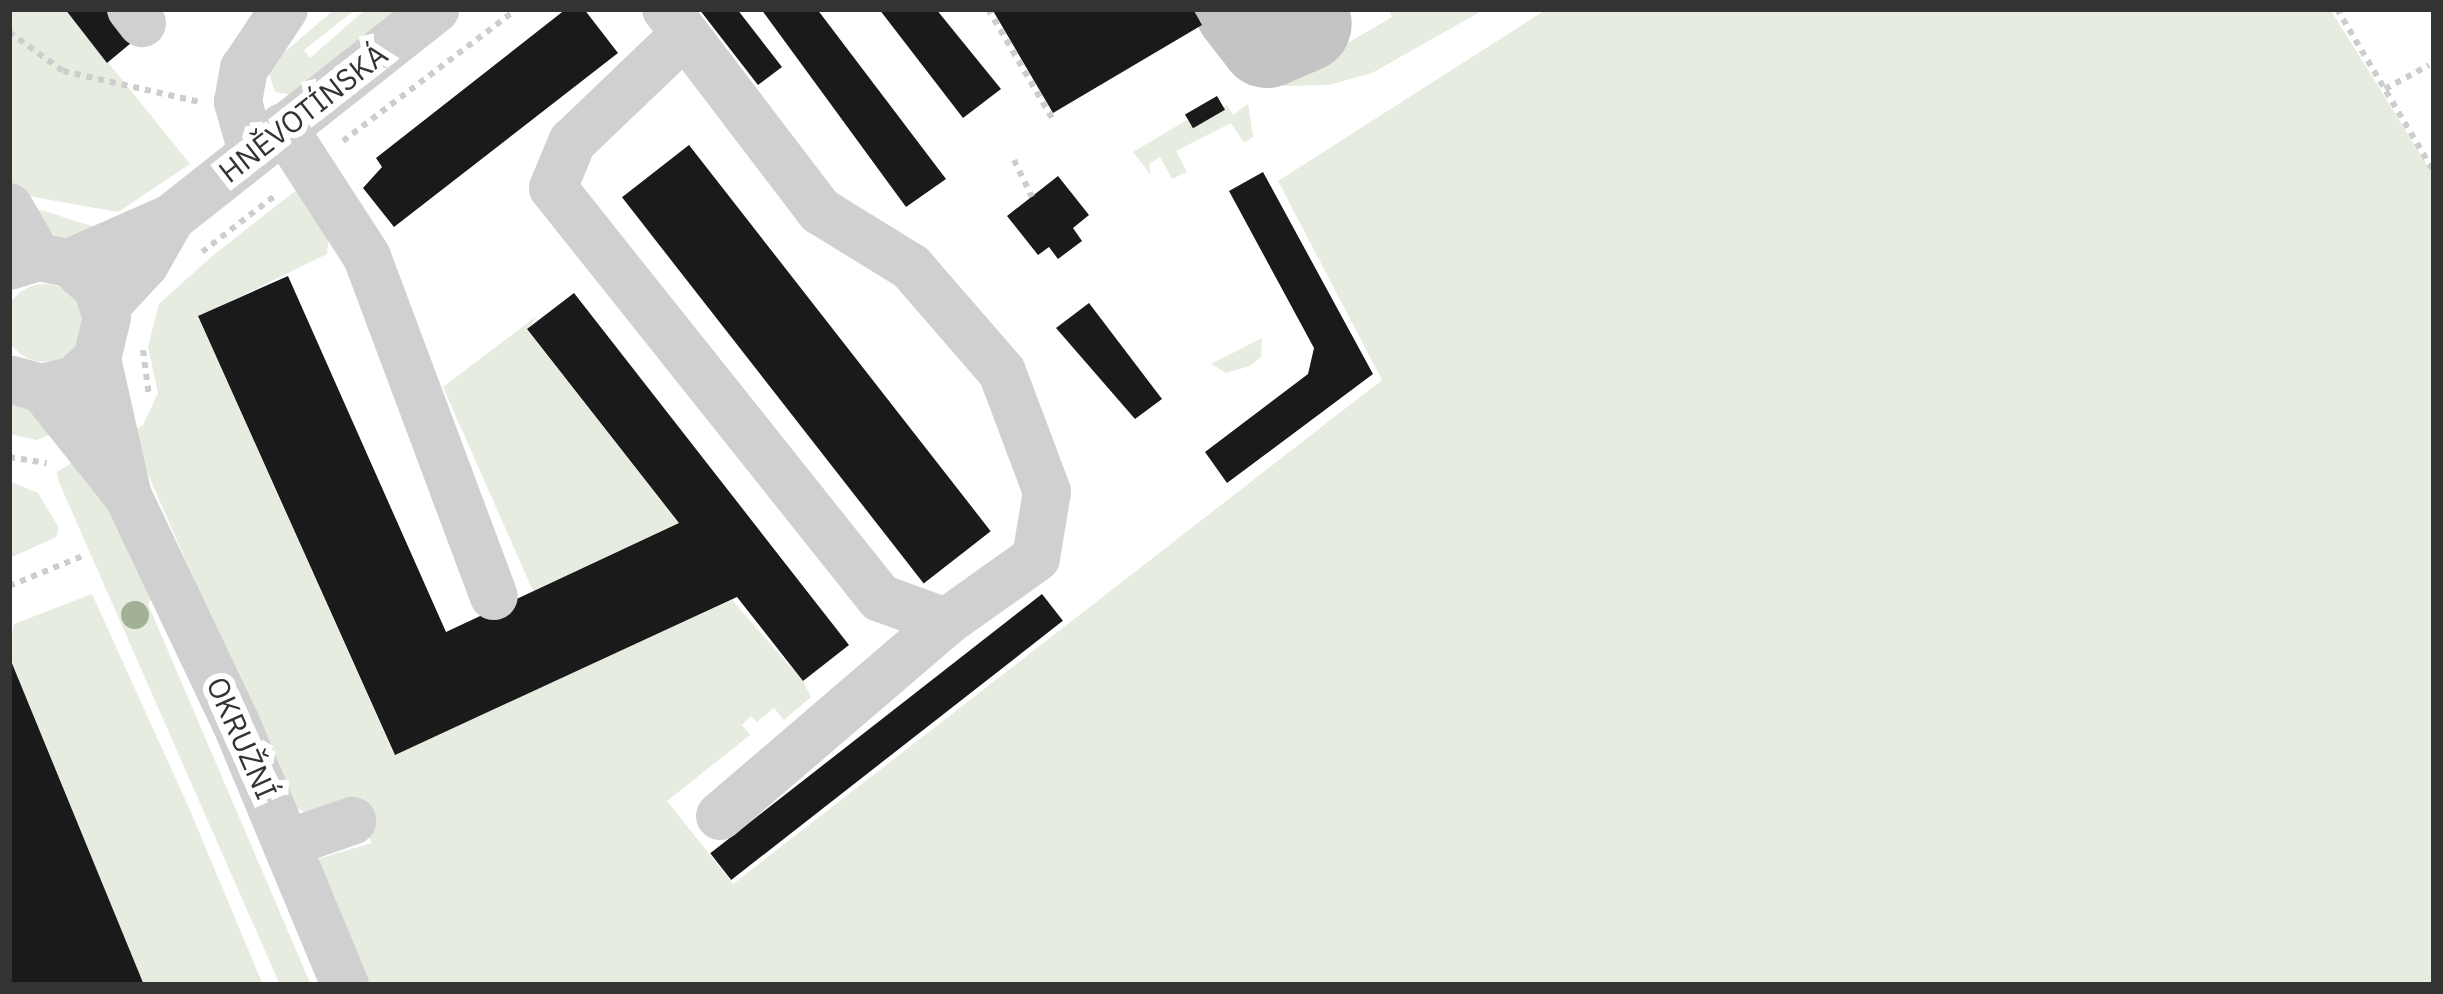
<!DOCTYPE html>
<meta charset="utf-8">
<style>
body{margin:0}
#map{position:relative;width:2443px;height:994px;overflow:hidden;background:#fff;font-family:"IBM Plex Sans",sans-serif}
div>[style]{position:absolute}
.green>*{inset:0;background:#e6ecdf}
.round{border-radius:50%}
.taxiway>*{height:96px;margin:-48px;padding:0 48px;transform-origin:48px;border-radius:48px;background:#c4c4c4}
.building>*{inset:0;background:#1a1a1a;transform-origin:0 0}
.path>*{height:6px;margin-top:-3px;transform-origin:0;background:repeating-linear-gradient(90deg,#cdcdcd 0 6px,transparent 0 12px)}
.minor>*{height:48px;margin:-24px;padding:0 24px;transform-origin:24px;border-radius:24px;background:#d0d0d0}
.trees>*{width:28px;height:28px;margin:-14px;border-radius:50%;background:#a2b095}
span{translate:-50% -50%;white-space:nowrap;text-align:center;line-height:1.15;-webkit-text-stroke:12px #fff;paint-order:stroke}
.street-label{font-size:30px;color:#333}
.frame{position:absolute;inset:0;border:12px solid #333;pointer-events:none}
</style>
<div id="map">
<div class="green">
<i style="clip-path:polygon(9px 9px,65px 9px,190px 164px,118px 212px,17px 194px,9px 182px)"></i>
<i style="clip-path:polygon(335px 9px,356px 9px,304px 50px,310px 58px,366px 9px,407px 9px,293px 95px,275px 92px,267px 67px)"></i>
<i style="clip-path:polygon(1388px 9px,1485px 9px,1372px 73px,1329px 85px,1283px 86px,1269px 63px,1311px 38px,1324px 57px,1392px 17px)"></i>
<i style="clip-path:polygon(1547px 9px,2330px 9px,2434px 176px,2434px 985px,364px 985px,314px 860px,372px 843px,353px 804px,306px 813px,293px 806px,130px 433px,143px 425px,158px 393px,148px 347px,159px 304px,211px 257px,304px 184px,330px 221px,327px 254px,198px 317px,394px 754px,732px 600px,803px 681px,811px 697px,784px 720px,774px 708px,757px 722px,751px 716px,742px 725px,750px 735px,667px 801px,733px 884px,1382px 380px,1278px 181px)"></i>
<i style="clip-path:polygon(1248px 104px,1253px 137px,1244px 143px,1231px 123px,1176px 151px,1187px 172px,1172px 179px,1160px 157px,1149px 164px,1151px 175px,1133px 152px,1187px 120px,1192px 127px,1227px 105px,1233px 115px)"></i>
<i style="clip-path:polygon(36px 210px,41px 210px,95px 227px,85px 242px,55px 237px)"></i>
<i class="round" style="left:5px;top:284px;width:78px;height:78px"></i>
<i style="clip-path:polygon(538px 315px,527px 330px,679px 523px,533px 591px,443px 387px)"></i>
<i style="clip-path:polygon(1262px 338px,1261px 357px,1250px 366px,1226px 373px,1211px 364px)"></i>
<i style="clip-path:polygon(9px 403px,25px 406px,61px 430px,37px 440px,9px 434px)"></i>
<i style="clip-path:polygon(80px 458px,155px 593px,148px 604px,311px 985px,280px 985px,58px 480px,57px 472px)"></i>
<i style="clip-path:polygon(9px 481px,38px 493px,59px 528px,56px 537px,10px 558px)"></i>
<i style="clip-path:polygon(92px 594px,189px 808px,263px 985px,144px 985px,9px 655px,14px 624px)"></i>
</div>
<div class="taxiway">
<i style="left:1243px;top:9px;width:39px;rotate:52deg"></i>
<i style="left:1267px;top:40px;width:40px;rotate:-23.4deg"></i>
</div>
<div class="building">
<i style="clip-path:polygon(65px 9px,105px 9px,131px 43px,107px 63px)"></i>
<i style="clip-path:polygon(566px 9px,584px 9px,618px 53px,394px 227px,363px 188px,382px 167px,376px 158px)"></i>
<i style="clip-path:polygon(699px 9px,737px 9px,782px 67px,758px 85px)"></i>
<i style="clip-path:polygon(761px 9px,817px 9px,946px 179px,906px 207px)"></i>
<i style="clip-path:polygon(879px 9px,936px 9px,1001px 89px,963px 118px)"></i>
<i style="clip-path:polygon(992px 9px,1193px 9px,1202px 25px,1053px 113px)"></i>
<i style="left:1217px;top:96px;width:16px;height:37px;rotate:60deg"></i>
<i style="left:689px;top:145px;width:490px;height:85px;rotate:52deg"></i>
<i style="clip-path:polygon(1263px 172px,1373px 374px,1227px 483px,1205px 452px,1308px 374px,1314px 348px,1229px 191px)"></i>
<i style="clip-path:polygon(1058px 176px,1089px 215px,1073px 228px,1082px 241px,1058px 259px,1049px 247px,1038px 255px,1007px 216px)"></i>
<i style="clip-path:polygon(288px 276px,446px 632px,679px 523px,527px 329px,574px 293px,849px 645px,803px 681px,737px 597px,395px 755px,198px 316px)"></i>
<i style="clip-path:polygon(1089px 303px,1162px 399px,1135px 419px,1056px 328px)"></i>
<i style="left:1042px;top:594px;width:34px;height:421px;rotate:52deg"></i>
<i style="clip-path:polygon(9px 656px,144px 985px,9px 985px)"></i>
</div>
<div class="path">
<i style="left:988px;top:9px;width:129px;rotate:59.6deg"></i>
<i style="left:2337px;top:9px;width:190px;rotate:59.2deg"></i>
<i style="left:9px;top:32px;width:67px;rotate:35.8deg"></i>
<i style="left:63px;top:71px;width:139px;rotate:12.8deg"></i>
<i style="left:2385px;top:89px;width:50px;rotate:-28.6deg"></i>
<i style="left:343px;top:141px;width:218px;rotate:-37.2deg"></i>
<i style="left:1014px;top:160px;width:41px;rotate:64.1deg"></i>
<i style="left:202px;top:252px;width:95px;rotate:-37.7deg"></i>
<i style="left:143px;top:350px;width:46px;rotate:82.6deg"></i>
<i style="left:9px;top:457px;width:38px;rotate:9deg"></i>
<i style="left:9px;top:466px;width:2px;rotate:-27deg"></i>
<i style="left:9px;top:586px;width:82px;rotate:-22.2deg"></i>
</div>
<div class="minor">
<i style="left:131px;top:9px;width:18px;rotate:52deg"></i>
<i style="left:666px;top:9px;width:254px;rotate:52.7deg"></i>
<i style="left:820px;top:211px;width:107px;rotate:31.6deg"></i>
<i style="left:911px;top:267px;width:139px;rotate:49.1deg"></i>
<i style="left:1002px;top:372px;width:128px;rotate:69.4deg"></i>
<i style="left:1047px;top:492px;width:67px;rotate:99.5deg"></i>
<i style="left:1036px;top:558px;width:110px;rotate:144.6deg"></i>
<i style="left:946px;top:622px;width:70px;rotate:-160deg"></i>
<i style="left:880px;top:598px;width:524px;rotate:-128.57deg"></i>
<i style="left:553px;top:188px;width:50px;rotate:-67.6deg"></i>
<i style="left:572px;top:142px;width:156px;rotate:-43.7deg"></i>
<i style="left:283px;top:127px;width:155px;rotate:57.1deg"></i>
<i style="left:367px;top:257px;width:362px;rotate:69.5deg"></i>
<i style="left:252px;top:152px;width:52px;rotate:-105.6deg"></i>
<i style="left:238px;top:102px;width:34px;rotate:-80deg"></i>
<i style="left:244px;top:69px;width:72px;rotate:-56.3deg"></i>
<i style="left:9px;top:207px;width:58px;rotate:59.9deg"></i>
<i style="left:69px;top:263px;width:111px;rotate:-23.8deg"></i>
<i style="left:171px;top:218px;width:337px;rotate:-38.3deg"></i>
<i style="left:9px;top:266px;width:30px;rotate:-17deg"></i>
<i style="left:38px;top:257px;width:32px;rotate:11deg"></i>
<i style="left:69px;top:263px;width:37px;rotate:41deg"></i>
<i style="left:97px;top:287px;width:32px;rotate:72deg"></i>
<i style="left:107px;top:317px;width:43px;rotate:103.4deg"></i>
<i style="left:97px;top:359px;width:31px;rotate:138deg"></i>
<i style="left:74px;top:380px;width:33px;rotate:166deg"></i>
<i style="left:42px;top:388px;width:34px;rotate:-165deg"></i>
<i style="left:106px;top:306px;width:57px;rotate:-47.1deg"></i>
<i style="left:145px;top:264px;width:53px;rotate:-60.5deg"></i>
<i style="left:97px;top:359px;width:136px;rotate:77.3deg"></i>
<i style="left:42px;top:388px;width:138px;rotate:51.5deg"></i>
<i style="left:128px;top:496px;width:251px;rotate:64.6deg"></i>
<i style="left:236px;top:723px;width:284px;rotate:67.4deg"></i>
<i style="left:720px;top:816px;width:298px;rotate:-40.6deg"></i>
<i style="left:288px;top:843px;width:68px;rotate:-19deg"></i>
</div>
<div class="trees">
<i style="left:135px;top:615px"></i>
</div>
<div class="street-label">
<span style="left:303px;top:113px;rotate:-38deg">HNĚVOTÍNSKÁ</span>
<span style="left:242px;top:738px;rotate:66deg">OKRUŽNÍ</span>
</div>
<div class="frame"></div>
</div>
